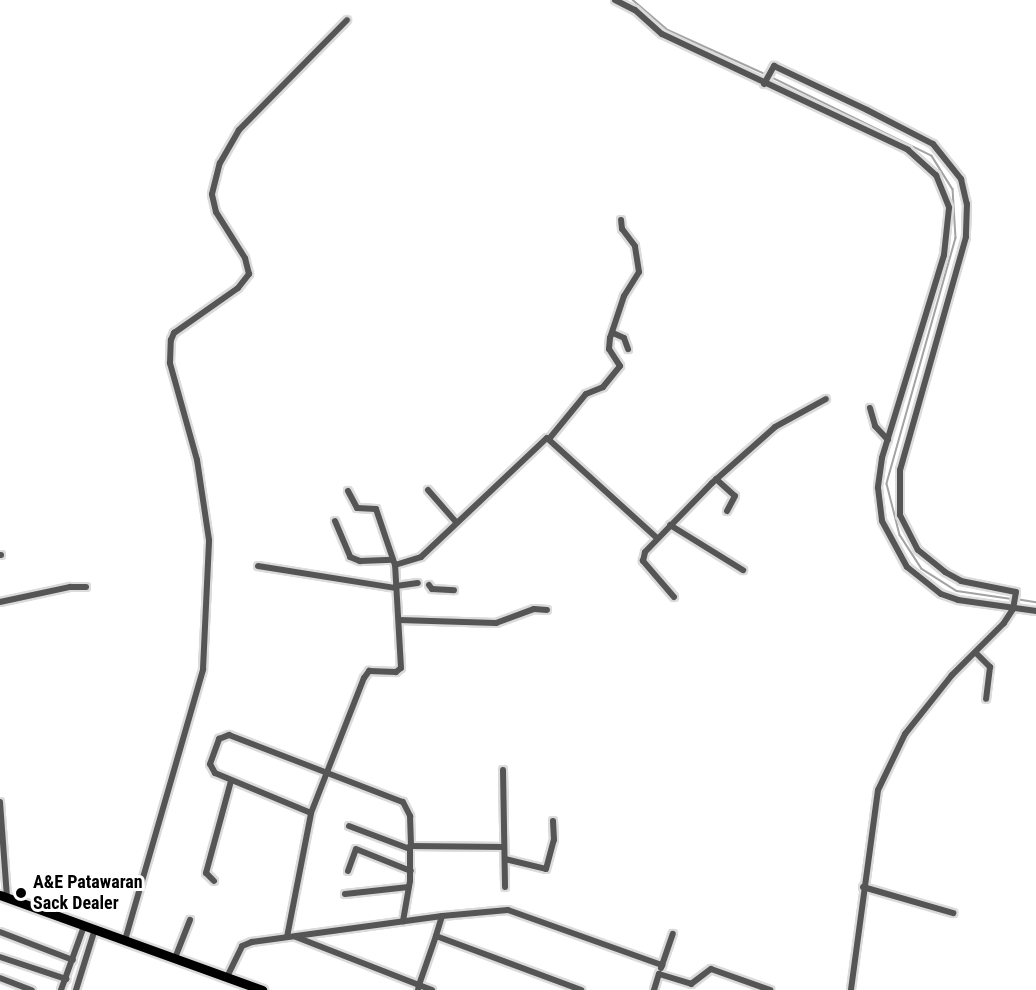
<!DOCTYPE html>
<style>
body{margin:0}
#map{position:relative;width:1036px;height:990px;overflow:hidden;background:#fff;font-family:"Roboto Condensed",sans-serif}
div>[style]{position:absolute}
.stream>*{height:1.5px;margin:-0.75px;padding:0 0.75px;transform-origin:0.75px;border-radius:0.75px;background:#a3a3a3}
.roads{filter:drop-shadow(2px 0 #dbdbdb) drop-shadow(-2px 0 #dbdbdb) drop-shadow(0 2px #dbdbdb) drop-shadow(0 -2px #dbdbdb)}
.minor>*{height:6px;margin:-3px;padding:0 3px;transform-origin:3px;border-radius:3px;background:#555}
.trunk>*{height:9px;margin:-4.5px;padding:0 4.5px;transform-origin:4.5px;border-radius:4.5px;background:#000}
.dots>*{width:16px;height:16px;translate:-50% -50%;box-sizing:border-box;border:3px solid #fff;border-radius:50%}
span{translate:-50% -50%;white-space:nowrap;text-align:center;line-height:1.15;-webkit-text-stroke:6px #fff;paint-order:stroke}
.poi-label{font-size:18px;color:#000;font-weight:700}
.left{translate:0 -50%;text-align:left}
</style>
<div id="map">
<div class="stream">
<i style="left:633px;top:0;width:46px;rotate:40.6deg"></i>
<i style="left:668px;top:30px;width:109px;rotate:24.4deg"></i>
<i style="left:771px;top:77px;width:179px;rotate:26.1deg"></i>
<i style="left:932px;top:156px;width:39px;rotate:58deg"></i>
<i style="left:953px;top:189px;width:49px;rotate:86.5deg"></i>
<i style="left:956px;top:238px;width:255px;rotate:105.7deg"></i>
<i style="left:887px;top:484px;width:53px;rotate:75.7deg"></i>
<i style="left:900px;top:535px;width:40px;rotate:57.1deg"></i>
<i style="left:922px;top:569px;width:41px;rotate:32.2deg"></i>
<i style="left:957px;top:591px;width:55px;rotate:8.4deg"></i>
<i style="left:1016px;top:599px;width:20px;rotate:9deg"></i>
</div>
<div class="roads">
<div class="minor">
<i style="left:615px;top:0;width:22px;rotate:27deg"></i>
<i style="left:635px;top:10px;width:36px;rotate:42deg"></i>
<i style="left:662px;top:34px;width:272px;rotate:25.2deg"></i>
<i style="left:908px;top:150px;width:38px;rotate:42deg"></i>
<i style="left:936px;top:175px;width:35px;rotate:68deg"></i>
<i style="left:949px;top:208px;width:47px;rotate:96.1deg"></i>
<i style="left:944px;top:255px;width:212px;rotate:107deg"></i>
<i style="left:882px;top:458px;width:30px;rotate:98deg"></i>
<i style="left:878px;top:488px;width:33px;rotate:83deg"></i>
<i style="left:882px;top:521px;width:52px;rotate:61.5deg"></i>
<i style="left:907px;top:567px;width:43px;rotate:38.5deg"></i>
<i style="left:941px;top:594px;width:18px;rotate:19deg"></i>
<i style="left:958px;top:600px;width:79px;rotate:8deg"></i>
<i style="left:764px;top:84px;width:21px;rotate:-61deg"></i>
<i style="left:774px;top:66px;width:103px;rotate:25.3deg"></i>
<i style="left:867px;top:110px;width:74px;rotate:27.3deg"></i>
<i style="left:933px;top:144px;width:45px;rotate:51.3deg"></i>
<i style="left:961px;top:179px;width:26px;rotate:77deg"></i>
<i style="left:967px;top:204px;width:33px;rotate:92deg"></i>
<i style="left:966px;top:237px;width:242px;rotate:105.8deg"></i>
<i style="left:900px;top:470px;width:45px;rotate:90deg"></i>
<i style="left:900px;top:515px;width:39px;rotate:63deg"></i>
<i style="left:918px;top:550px;width:35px;rotate:39deg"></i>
<i style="left:945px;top:572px;width:18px;rotate:29deg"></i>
<i style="left:961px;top:581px;width:56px;rotate:11.3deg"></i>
<i style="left:1016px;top:592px;width:17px;rotate:100deg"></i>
<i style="left:1013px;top:609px;width:17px;rotate:123deg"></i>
<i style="left:1004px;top:623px;width:74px;rotate:135deg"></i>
<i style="left:952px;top:675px;width:75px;rotate:128.5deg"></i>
<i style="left:905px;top:734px;width:62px;rotate:115.7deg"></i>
<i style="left:878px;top:790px;width:202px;rotate:97.7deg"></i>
<i style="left:613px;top:333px;width:12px;rotate:24deg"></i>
<i style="left:624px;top:338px;width:12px;rotate:70deg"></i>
<i style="left:870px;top:408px;width:19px;rotate:74deg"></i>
<i style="left:875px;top:426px;width:19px;rotate:47deg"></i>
<i style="left:549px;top:439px;width:58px;rotate:-50.6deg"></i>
<i style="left:586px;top:394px;width:18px;rotate:-22deg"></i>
<i style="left:603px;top:387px;width:27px;rotate:-51deg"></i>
<i style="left:620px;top:366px;width:20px;rotate:-123deg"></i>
<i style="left:609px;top:349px;width:11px;rotate:-85deg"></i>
<i style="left:610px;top:338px;width:44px;rotate:-71.6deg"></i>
<i style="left:624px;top:296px;width:28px;rotate:-58deg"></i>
<i style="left:639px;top:272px;width:26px;rotate:-99deg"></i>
<i style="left:635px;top:246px;width:21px;rotate:-127deg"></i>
<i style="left:622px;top:229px;width:9px;rotate:-96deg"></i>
<i style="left:716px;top:479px;width:25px;rotate:42deg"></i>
<i style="left:735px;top:496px;width:17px;rotate:118deg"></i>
<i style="left:428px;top:490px;width:43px;rotate:48.8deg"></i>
<i style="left:348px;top:491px;width:19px;rotate:62deg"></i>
<i style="left:357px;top:508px;width:19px;rotate:3deg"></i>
<i style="left:376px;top:509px;width:59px;rotate:71.3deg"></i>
<i style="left:335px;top:521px;width:39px;rotate:67deg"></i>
<i style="left:350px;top:557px;width:11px;rotate:22deg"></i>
<i style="left:360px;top:561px;width:33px;rotate:-2deg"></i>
<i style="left:670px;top:525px;width:86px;rotate:31.7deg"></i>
<i style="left:0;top:555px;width:1px"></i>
<i style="left:258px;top:566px;width:140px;rotate:9.1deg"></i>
<i style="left:429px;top:585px;width:5px;rotate:53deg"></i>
<i style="left:432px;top:589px;width:22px;rotate:3deg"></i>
<i style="left:396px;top:586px;width:22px;rotate:-8deg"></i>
<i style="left:674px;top:597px;width:48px;rotate:-130.7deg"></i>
<i style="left:643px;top:561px;width:9px;rotate:-77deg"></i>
<i style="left:645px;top:552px;width:96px;rotate:-45.8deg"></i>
<i style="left:712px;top:483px;width:84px;rotate:-41.6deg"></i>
<i style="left:775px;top:427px;width:58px;rotate:-28.8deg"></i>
<i style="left:0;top:602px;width:72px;rotate:-12.1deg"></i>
<i style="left:70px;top:587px;width:16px"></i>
<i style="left:399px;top:620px;width:97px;rotate:1.8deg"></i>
<i style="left:496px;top:623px;width:40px;rotate:-20.2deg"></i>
<i style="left:534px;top:609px;width:13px;rotate:4deg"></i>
<i style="left:976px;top:653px;width:20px;rotate:45deg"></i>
<i style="left:990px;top:667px;width:32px;rotate:97deg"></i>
<i style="left:503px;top:770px;width:117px;rotate:89deg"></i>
<i style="left:0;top:802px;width:95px;rotate:85.8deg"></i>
<i style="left:311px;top:813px;width:104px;rotate:-157.4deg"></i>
<i style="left:215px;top:773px;width:10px;rotate:-119deg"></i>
<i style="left:210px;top:764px;width:27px;rotate:-70deg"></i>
<i style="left:219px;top:739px;width:11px;rotate:-22deg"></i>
<i style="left:229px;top:735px;width:186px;rotate:21.1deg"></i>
<i style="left:403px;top:802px;width:16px;rotate:63deg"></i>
<i style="left:410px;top:816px;width:28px;rotate:88deg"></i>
<i style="left:349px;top:826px;width:65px;rotate:20.7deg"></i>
<i style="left:410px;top:849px;width:32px;rotate:90deg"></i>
<i style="left:410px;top:881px;width:41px;rotate:99.9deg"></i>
<i style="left:410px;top:846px;width:94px;rotate:0.6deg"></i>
<i style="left:505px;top:859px;width:42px;rotate:13.7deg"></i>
<i style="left:546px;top:869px;width:30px;rotate:-75deg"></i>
<i style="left:554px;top:840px;width:19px;rotate:-93deg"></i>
<i style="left:348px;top:871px;width:23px;rotate:-70deg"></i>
<i style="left:356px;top:849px;width:59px;rotate:21.8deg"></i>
<i style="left:214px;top:881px;width:11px;rotate:-135deg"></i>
<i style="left:206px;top:873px;width:95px;rotate:-74.8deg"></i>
<i style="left:863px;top:887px;width:94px;rotate:16.1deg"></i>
<i style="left:345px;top:894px;width:64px;rotate:-6.2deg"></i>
<i style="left:442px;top:916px;width:66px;rotate:-5.2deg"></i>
<i style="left:508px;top:910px;width:164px;rotate:19.7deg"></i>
<i style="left:0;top:932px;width:78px;rotate:21deg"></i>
<i style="left:287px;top:937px;width:126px;rotate:-79deg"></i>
<i style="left:311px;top:813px;width:145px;rotate:-68.6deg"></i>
<i style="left:364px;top:678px;width:9px;rotate:-54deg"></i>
<i style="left:369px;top:671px;width:27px;rotate:2deg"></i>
<i style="left:396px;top:672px;width:6px;rotate:-39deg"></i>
<i style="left:401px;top:668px;width:103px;rotate:-93.3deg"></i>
<i style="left:395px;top:565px;width:27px;rotate:-17deg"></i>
<i style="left:421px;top:557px;width:173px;rotate:-43.4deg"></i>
<i style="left:547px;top:438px;width:149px;rotate:42.3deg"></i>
<i style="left:296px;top:937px;width:132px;rotate:21.3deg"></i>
<i style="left:419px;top:985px;width:5px;rotate:101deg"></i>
<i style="left:125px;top:940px;width:282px;rotate:-73.9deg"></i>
<i style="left:203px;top:669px;width:129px;rotate:-87.3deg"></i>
<i style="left:209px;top:540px;width:81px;rotate:-98.5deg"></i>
<i style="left:197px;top:460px;width:101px;rotate:-105.6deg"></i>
<i style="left:170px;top:363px;width:23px;rotate:-88deg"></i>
<i style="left:171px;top:340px;width:8px;rotate:-67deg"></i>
<i style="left:174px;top:333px;width:78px;rotate:-35.1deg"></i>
<i style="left:238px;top:288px;width:18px;rotate:-52deg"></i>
<i style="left:249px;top:274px;width:16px;rotate:-104deg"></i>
<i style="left:245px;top:258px;width:54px;rotate:-122.2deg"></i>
<i style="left:216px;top:212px;width:18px;rotate:-103deg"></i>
<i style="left:212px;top:194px;width:32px;rotate:-76deg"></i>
<i style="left:220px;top:163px;width:38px;rotate:-60deg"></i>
<i style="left:239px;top:130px;width:154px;rotate:-45.5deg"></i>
<i style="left:0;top:957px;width:70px;rotate:18.4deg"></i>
<i style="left:175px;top:958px;width:41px;rotate:-68.5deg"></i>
<i style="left:661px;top:968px;width:36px;rotate:-71deg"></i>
<i style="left:227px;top:977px;width:34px;rotate:-64deg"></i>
<i style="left:242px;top:946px;width:11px;rotate:-22deg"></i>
<i style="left:252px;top:942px;width:192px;rotate:-7.8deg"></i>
<i style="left:442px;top:916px;width:21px;rotate:107deg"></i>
<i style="left:0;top:978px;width:34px;rotate:21deg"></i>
<i style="left:61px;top:990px;width:68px;rotate:-70.2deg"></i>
<i style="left:76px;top:990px;width:64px;rotate:-72.7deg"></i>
<i style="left:432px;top:990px;width:14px;rotate:-159deg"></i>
<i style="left:419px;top:985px;width:52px;rotate:-70.9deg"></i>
<i style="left:436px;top:936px;width:155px;rotate:20.4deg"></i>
<i style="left:654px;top:990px;width:17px;rotate:-73deg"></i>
<i style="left:659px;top:974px;width:34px;rotate:17deg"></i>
<i style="left:691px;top:984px;width:25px;rotate:-37deg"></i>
<i style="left:711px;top:969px;width:63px;rotate:19.6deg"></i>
</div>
<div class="trunk">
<i style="left:0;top:895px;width:279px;rotate:19.9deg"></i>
</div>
</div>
<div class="dots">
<i style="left:21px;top:893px;background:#000"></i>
</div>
<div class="poi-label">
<span class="left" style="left:33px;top:893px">A&amp;E Patawaran<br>Sack Dealer</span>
</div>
</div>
